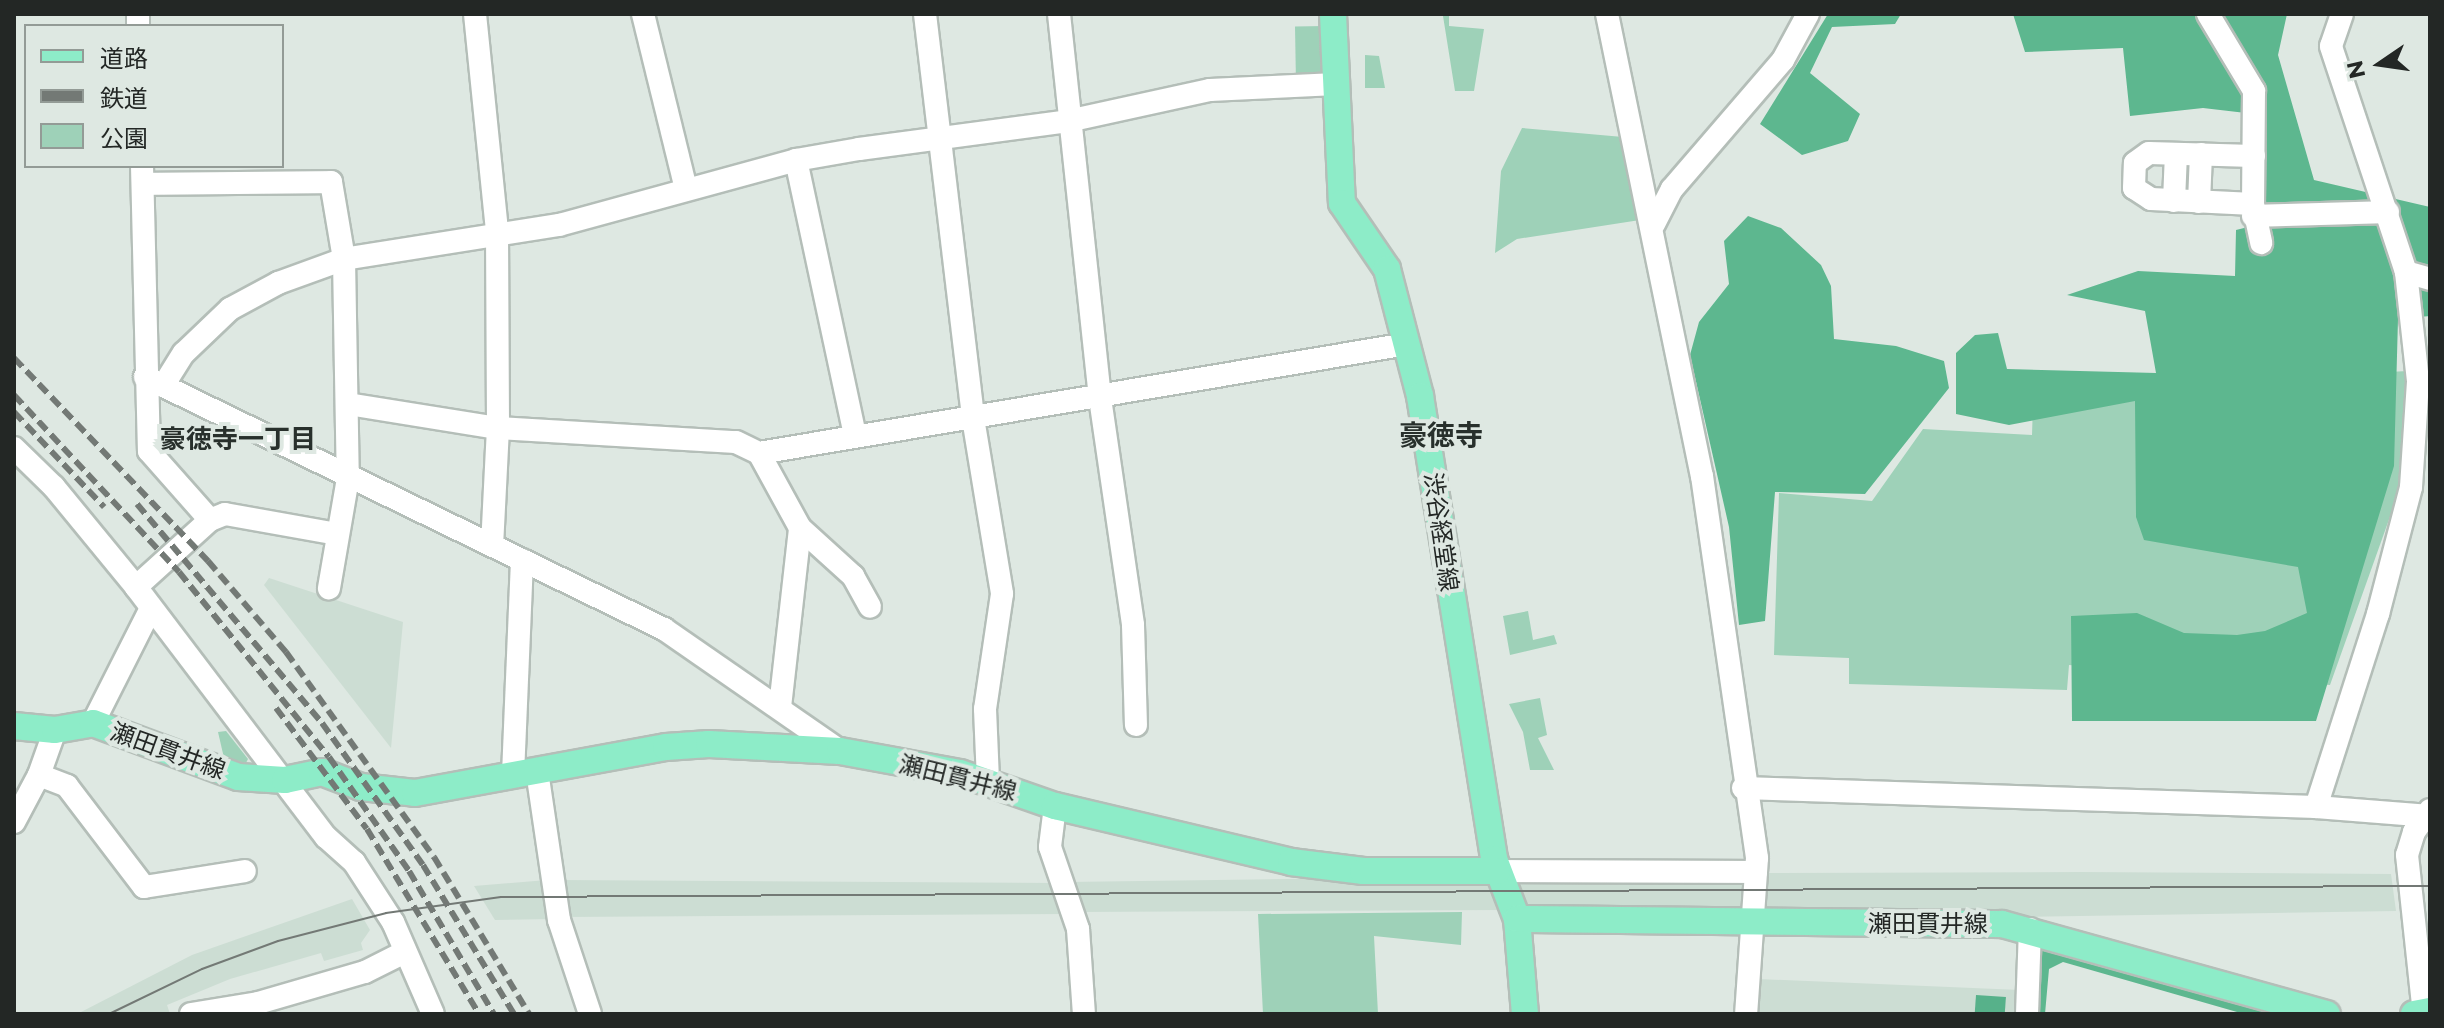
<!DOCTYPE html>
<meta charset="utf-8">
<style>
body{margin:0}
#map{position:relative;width:2444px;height:1028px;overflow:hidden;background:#dee8e2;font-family:Montserrat,"Noto Sans JP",sans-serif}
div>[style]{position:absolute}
.built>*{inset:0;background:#ccddd3}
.green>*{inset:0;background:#9ed1b8;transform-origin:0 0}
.forest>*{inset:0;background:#5db78f}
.water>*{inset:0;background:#57b18a;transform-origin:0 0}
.roads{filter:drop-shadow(2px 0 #b4beb8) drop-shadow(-2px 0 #b4beb8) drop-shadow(0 2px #b4beb8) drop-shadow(0 -2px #b4beb8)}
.minor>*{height:22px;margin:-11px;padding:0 11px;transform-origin:11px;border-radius:11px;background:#fff}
.major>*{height:26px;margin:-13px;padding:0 13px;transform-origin:13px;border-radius:13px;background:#8decc8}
.tram>*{height:2px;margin:-1px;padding:0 1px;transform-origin:1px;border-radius:1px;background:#737975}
.rail>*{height:6px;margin-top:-3px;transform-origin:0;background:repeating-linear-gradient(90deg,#737975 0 12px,transparent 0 18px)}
span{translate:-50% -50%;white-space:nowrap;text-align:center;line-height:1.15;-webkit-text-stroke:8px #dee8e2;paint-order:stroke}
.street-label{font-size:24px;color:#232725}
.neighbourhood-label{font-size:26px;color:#28302c;font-weight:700}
.quarter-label{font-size:28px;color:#28302c;font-weight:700}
.frame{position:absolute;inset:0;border:16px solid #232725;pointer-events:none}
.legend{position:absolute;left:24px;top:24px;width:260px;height:144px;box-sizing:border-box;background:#dee8e2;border:2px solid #939b96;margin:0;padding:10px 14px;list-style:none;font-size:24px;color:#232725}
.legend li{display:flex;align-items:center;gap:16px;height:40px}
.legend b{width:40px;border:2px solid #939b96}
.north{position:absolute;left:2340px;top:24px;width:80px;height:80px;-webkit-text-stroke:6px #dee8e2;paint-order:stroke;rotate:257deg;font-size:22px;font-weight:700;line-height:32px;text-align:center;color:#232725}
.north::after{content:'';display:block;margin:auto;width:28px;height:36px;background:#232725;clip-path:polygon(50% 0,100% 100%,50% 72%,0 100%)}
</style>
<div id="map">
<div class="built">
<i style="clip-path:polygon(269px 578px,403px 622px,391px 748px,264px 585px)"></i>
<i style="clip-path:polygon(2080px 872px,2391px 874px,2396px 911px,2015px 917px,1765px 913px,1763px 908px,1764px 873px)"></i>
<i style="clip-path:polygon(1363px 878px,1486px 881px,1503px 910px,1079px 912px,1067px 882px)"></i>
<i style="clip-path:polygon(1513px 878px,1747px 879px,1742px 914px,1534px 909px,1525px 903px)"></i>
<i style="clip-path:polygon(547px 880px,553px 919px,495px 920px,474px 886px)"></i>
<i style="clip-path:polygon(558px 880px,1058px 883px,1068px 914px,563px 917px)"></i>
<i style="clip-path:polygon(352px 899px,370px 930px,361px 943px,363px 950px,324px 961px,321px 953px,230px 979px,167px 1005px,170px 1014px,81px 1012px,192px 955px)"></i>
<i style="clip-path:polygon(1758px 979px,2020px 990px,2019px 1014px,1756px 1014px)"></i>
</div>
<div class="green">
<i style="clip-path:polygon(1443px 16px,1449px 16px,1449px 26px,1484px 29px,1474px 91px,1455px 91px)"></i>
<i style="left:1325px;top:26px;width:47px;height:30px;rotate:89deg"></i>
<i style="clip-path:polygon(1365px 55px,1379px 56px,1385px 88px,1365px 88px)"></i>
<i style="clip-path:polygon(1522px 128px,1623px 137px,1640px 220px,1517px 239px,1495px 253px,1501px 171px)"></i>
<i style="clip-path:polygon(2408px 371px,2402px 483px,2330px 685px,2069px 665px,2067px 690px,1849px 684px,1849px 658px,1774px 655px,1779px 493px,1872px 501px,1923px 429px,2032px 435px,2033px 403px,2099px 387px)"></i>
<i style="clip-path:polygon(1528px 611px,1533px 640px,1554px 635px,1557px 644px,1510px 655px,1503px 616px)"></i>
<i style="clip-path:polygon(1540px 698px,1547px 735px,1538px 738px,1554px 770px,1530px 770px,1523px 732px,1509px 704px)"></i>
<i style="clip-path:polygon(226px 731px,248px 759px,246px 763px,224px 758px,218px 732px)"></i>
<i style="clip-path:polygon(1462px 912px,1461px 945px,1374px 936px,1378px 1014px,1263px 1014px,1258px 914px)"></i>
</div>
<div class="forest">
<i style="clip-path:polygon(1828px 14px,1901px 14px,1895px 24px,1832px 27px,1810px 73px,1860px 114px,1848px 141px,1802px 155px,1760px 124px)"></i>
<i style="clip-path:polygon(2013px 14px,2287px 14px,2278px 55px,2314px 180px,2430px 207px,2430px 316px,2398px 319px,2394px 466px,2316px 721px,2072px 721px,2071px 616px,2137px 613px,2184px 633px,2237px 635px,2265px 631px,2307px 613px,2298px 567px,2144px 540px,2136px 517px,2135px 401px,2009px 425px,1956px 414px,1956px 353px,1975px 335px,1998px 333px,2007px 369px,2156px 373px,2145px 311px,2067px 295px,2138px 271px,2235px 276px,2236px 230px,2264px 223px,2263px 115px,2203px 108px,2130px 116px,2123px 48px,2025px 52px)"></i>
<i style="clip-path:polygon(1748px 216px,1781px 228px,1821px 265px,1831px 286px,1834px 339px,1896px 346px,1944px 361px,1949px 388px,1865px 494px,1775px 492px,1765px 621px,1739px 625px,1729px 527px,1690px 355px,1699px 322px,1729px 284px,1724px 241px)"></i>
<i style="clip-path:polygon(2038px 943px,2312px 1014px,2244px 1014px,2063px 962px,2049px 969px,2045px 1014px,2036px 1014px)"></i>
</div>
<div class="water">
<i style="left:1976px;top:995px;width:30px;height:19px;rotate:4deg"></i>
</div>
<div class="roads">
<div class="minor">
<i style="left:138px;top:14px;width:12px;rotate:90deg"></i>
<i style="left:475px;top:14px;width:219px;rotate:84.2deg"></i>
<i style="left:497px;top:232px;width:196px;rotate:89.7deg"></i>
<i style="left:498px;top:428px;width:117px;rotate:92.9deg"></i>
<i style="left:643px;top:14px;width:180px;rotate:76.2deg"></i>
<i style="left:925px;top:14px;width:407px;rotate:83.2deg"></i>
<i style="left:973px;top:418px;width:178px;rotate:80.6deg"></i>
<i style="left:1002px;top:594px;width:116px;rotate:98.4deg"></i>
<i style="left:985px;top:709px;width:71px;rotate:87.6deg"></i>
<i style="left:1059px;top:14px;width:386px;rotate:83.9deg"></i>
<i style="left:1100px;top:398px;width:229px;rotate:81.7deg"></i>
<i style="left:1133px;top:625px;width:100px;rotate:88.3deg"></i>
<i style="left:1607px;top:14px;width:472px;rotate:78.4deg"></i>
<i style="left:1702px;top:476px;width:386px;rotate:81.8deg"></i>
<i style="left:1757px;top:858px;width:156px;rotate:94deg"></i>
<i style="left:2208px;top:14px;width:90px;rotate:59.1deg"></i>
<i style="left:2254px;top:91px;width:113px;rotate:90.5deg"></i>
<i style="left:2253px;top:204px;width:40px;rotate:78deg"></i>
<i style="left:796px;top:160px;width:282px;rotate:77.9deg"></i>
<i style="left:142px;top:166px;width:285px;rotate:88.6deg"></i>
<i style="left:149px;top:451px;width:92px;rotate:48.5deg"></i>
<i style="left:143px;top:184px;width:188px;rotate:-0.6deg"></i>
<i style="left:331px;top:182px;width:78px;rotate:80.4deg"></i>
<i style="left:344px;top:259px;width:219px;rotate:89deg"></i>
<i style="left:348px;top:478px;width:112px;rotate:99.8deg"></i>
<i style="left:2174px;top:201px;width:47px;rotate:-87.6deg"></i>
<i style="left:2199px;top:202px;width:48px;rotate:-87.6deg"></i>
<i style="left:2253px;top:204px;width:102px;rotate:-177.2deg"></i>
<i style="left:2151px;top:199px;width:20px;rotate:-147deg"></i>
<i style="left:2134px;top:188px;width:25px;rotate:-88deg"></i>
<i style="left:2135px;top:163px;width:17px;rotate:-36deg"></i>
<i style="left:2149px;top:153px;width:105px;rotate:1.6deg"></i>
<i style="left:2253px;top:216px;width:135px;rotate:-1.7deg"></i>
<i style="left:1654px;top:224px;width:39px;rotate:-63deg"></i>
<i style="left:1672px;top:189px;width:170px;rotate:-49.3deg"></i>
<i style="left:1783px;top:60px;width:52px;rotate:-61.5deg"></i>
<i style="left:2406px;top:272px;width:25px;rotate:16deg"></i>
<i style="left:145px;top:377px;width:577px;rotate:25.9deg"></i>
<i style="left:664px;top:629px;width:214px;rotate:34.7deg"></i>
<i style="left:163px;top:386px;width:39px;rotate:-58deg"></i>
<i style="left:184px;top:353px;width:64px;rotate:-43.7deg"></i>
<i style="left:230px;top:309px;width:55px;rotate:-28.4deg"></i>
<i style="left:278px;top:283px;width:70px;rotate:-20deg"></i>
<i style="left:344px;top:259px;width:218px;rotate:-9deg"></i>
<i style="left:559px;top:225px;width:246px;rotate:-15.3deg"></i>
<i style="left:796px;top:160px;width:64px;rotate:-9.9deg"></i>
<i style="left:859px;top:149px;width:211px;rotate:-7.6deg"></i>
<i style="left:1068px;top:121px;width:145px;rotate:-12.3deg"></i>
<i style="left:1210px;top:90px;width:126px;rotate:-2.7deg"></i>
<i style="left:348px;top:404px;width:152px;rotate:9.1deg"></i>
<i style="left:498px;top:428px;width:238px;rotate:3.4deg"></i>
<i style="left:736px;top:442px;width:25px;rotate:26deg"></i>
<i style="left:759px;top:453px;width:657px;rotate:-9.55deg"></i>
<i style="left:14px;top:448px;width:56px;rotate:44.3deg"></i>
<i style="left:54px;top:487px;width:129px;rotate:50.6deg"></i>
<i style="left:136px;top:587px;width:314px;rotate:52.8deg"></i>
<i style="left:326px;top:837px;width:38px;rotate:42deg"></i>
<i style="left:354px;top:862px;width:72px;rotate:57deg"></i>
<i style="left:393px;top:922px;width:100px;rotate:66.5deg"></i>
<i style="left:759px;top:453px;width:85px;rotate:61.3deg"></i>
<i style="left:800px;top:528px;width:72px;rotate:42.2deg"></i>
<i style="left:853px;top:576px;width:35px;rotate:61deg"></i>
<i style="left:136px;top:587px;width:100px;rotate:-42.2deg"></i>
<i style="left:210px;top:520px;width:16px;rotate:-22deg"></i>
<i style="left:225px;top:514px;width:114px;rotate:10.1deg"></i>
<i style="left:780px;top:707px;width:180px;rotate:-83.6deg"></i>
<i style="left:93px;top:723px;width:127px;rotate:-63.2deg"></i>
<i style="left:537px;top:771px;width:151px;rotate:81.6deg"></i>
<i style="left:559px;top:920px;width:99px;rotate:71.7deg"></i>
<i style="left:39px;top:775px;width:30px;rotate:21deg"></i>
<i style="left:67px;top:786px;width:127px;rotate:52.7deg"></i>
<i style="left:144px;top:887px;width:102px;rotate:-9deg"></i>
<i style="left:513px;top:775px;width:215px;rotate:-87.6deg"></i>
<i style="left:1743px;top:788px;width:573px;rotate:1.9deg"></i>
<i style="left:2316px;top:807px;width:114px;rotate:4.5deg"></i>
<i style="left:1055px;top:806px;width:41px;rotate:97deg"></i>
<i style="left:1050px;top:847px;width:87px;rotate:71.1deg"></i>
<i style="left:1078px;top:929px;width:85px;rotate:86deg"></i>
<i style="left:2316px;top:807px;width:203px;rotate:-72.2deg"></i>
<i style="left:2378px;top:614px;width:131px;rotate:-75.4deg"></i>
<i style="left:2411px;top:487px;width:106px;rotate:-86.2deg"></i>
<i style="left:2418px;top:381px;width:110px;rotate:-96.3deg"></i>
<i style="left:2406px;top:272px;width:238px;rotate:-108.4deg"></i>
<i style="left:2331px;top:46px;width:34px;rotate:-71deg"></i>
<i style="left:14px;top:822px;width:53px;rotate:-62deg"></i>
<i style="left:39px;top:775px;width:48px;rotate:-70.4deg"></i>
<i style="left:1497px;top:871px;width:259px;rotate:0.2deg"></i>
<i style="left:191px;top:1014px;width:68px;rotate:-9.3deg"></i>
<i style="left:258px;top:1003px;width:111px;rotate:-16.2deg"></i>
<i style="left:365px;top:972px;width:42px;rotate:-26.6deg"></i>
<i style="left:2027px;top:1014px;width:85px;rotate:-88deg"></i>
<i style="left:2424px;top:1014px;width:160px;rotate:-96.1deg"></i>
<i style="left:2407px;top:855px;width:24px;rotate:-73deg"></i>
<i style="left:2414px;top:832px;width:27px;rotate:-54deg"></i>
</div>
<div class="major">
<i style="left:1333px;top:14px;width:189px;rotate:87.3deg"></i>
<i style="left:1342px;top:203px;width:80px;rotate:55.7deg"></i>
<i style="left:1387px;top:269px;width:131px;rotate:75.4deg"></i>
<i style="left:1420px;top:396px;width:469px;rotate:80.9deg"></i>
<i style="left:1494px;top:859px;width:64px;rotate:69deg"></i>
<i style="left:1517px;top:919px;width:95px;rotate:85.2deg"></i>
<i style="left:14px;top:726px;width:41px;rotate:5.6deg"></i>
<i style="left:55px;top:730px;width:39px;rotate:-10deg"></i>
<i style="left:93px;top:723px;width:155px;rotate:20.4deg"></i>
<i style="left:238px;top:777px;width:47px;rotate:3.7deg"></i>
<i style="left:285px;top:780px;width:38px;rotate:-12deg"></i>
<i style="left:322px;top:772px;width:42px;rotate:21deg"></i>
<i style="left:361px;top:787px;width:54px;rotate:6.3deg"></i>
<i style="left:415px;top:793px;width:255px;rotate:-10.4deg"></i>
<i style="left:666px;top:747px;width:43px;rotate:-4deg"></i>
<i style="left:709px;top:744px;width:131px;rotate:3.1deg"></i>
<i style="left:840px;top:751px;width:122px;rotate:10.4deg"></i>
<i style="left:960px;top:773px;width:101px;rotate:19.2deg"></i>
<i style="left:1055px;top:806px;width:243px;rotate:13.3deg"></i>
<i style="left:1291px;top:862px;width:73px;rotate:7.1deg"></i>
<i style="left:1363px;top:871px;width:134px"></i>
<i style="left:1517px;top:919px;width:485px;rotate:0.6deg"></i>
<i style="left:2002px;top:924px;width:337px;rotate:15.5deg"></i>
<i style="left:2414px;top:1014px;width:16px;rotate:-11deg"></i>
</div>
</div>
<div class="tram">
<i style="left:109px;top:1014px;width:103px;rotate:-25.8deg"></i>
<i style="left:202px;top:969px;width:81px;rotate:-20.2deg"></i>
<i style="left:278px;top:941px;width:112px;rotate:-14.5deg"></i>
<i style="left:386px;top:913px;width:116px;rotate:-7.9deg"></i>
<i style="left:501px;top:897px;width:1929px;rotate:-0.33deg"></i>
</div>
<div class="rail">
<i style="left:14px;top:358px;width:281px;rotate:46.3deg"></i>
<i style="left:208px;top:561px;width:120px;rotate:49.4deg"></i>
<i style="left:286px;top:652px;width:253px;rotate:54.2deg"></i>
<i style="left:434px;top:857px;width:184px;rotate:58.8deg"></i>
<i style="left:14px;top:395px;width:242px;rotate:47deg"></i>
<i style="left:179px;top:572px;width:238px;rotate:51deg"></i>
<i style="left:329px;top:757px;width:139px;rotate:54.9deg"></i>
<i style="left:409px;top:871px;width:166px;rotate:59.3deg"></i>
<i style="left:14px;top:412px;width:131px;rotate:46.5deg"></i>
<i style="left:137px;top:504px;width:287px;rotate:49.8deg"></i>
<i style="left:322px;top:723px;width:174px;rotate:54.6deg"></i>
<i style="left:423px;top:865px;width:175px;rotate:58.6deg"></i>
<i style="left:276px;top:708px;width:151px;rotate:53.1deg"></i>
<i style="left:367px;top:829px;width:216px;rotate:58.8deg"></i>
</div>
<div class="street-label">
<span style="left:1441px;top:532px;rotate:82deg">渋谷経堂線</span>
<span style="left:168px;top:751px;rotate:20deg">瀬田貫井線</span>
<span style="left:958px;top:778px;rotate:14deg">瀬田貫井線</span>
<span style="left:1928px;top:924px">瀬田貫井線</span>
</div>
<div class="neighbourhood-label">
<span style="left:238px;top:440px">豪徳寺一丁目</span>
</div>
<div class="quarter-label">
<span style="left:1441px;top:435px">豪徳寺</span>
</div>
<div class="frame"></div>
<ul class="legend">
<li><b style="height:10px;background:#8decc8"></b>道路</li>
<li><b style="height:10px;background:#737975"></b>鉄道</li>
<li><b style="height:22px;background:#9ed1b8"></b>公園</li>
</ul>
<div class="north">N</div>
</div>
